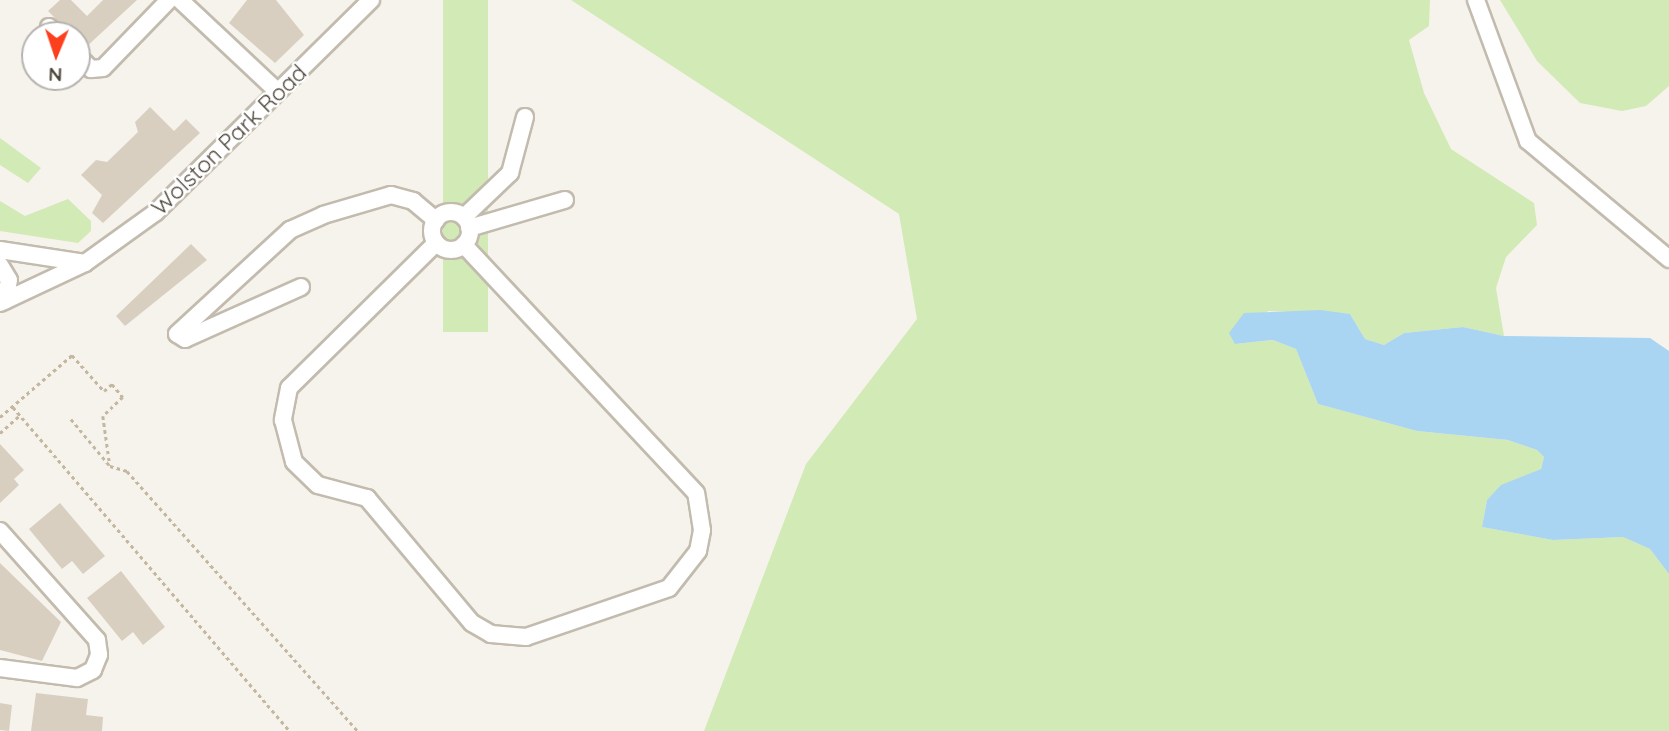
<!DOCTYPE html>
<style>
body{margin:0}
#map{position:relative;width:1669px;height:731px;overflow:hidden;background:#f6f3ec;font-family:Quicksand,sans-serif}
div>[style]{position:absolute}
.green>*{inset:0;background:#d2eab5;transform-origin:0 0}
.water>*{inset:0;background:#a9d4f2}
.building>*{inset:0;background:#d8cfc1}
.path>*{height:2.5px;margin-top:-1.25px;transform-origin:0;background:repeating-linear-gradient(90deg,#c4b79f 0 3.5px,transparent 0 7px)}
.roads{filter:drop-shadow(2px 0 #c2bbae) drop-shadow(-2px 0 #c2bbae) drop-shadow(0 2px #c2bbae) drop-shadow(0 -2px #c2bbae)}
.minor>*{height:16px;margin:-8px;padding:0 8px;transform-origin:8px;border-radius:8px;background:#fff}
.minor>.ring{margin:-8px;padding:0;box-sizing:content-box;background:none;border:16px solid #fff;border-radius:50%}
span{translate:-50% -50%;white-space:nowrap;text-align:center;line-height:1.15;-webkit-text-stroke:5px #fff;paint-order:stroke}
.street-label{font-size:23px;color:#4b4439}
.north{position:absolute;left:21px;top:21px;width:70px;height:70px;box-sizing:border-box;background:#fff;border:2px solid #b7b4b0;border-radius:50%;rotate:182deg;font-size:19px;font-weight:700;line-height:28px;text-align:center;color:#4b4439}
.north::after{content:'';display:block;margin:auto;width:24px;height:32px;background:#fc3f1d;clip-path:polygon(50% 0,100% 100%,50% 72%,0 100%)}
</style>
<div id="map">
<div class="green">
<i style="left:443px;top:0;width:45px;height:332px"></i>
<i style="clip-path:polygon(571px 0,1430px 0,1429px 26px,1409px 40px,1424px 93px,1451px 149px,1534px 203px,1537px 225px,1506px 257px,1496px 288px,1504px 336px,1463px 327px,1404px 333px,1384px 345px,1365px 339px,1350px 314px,1268px 311px,1235px 344px,1273px 340px,1296px 349px,1318px 404px,1417px 431px,1508px 440px,1537px 450px,1544px 457px,1541px 469px,1501px 486px,1487px 500px,1482px 527px,1553px 540px,1623px 537px,1650px 549px,1669px 574px,1669px 731px,704px 731px,806px 464px,917px 319px,899px 214px)"></i>
<i style="clip-path:polygon(1500px 0,1669px 0,1669px 86px,1646px 106px,1622px 111px,1580px 103px,1537px 61px)"></i>
<i style="clip-path:polygon(0 138px,41px 168px,28px 183px,0 165px)"></i>
<i style="clip-path:polygon(68px 199px,91px 221px,91px 231px,78px 243px,0 231px,0 201px,25px 216px)"></i>
</div>
<div class="water">
<i style="clip-path:polygon(1320px 310px,1350px 314px,1365px 339px,1384px 345px,1404px 333px,1463px 327px,1504px 336px,1650px 338px,1669px 351px,1669px 574px,1650px 549px,1623px 537px,1553px 540px,1482px 527px,1487px 500px,1501px 485px,1541px 469px,1544px 457px,1537px 450px,1508px 440px,1417px 431px,1318px 404px,1296px 349px,1273px 340px,1235px 344px,1229px 333px,1244px 313px)"></i>
</div>
<div class="building">
<i style="clip-path:polygon(60px 0,71px 0,87px 16px,103px 0,137px 0,85px 48px,48px 11px)"></i>
<i style="clip-path:polygon(247px 0,276px 0,304px 35px,275px 63px,229px 23px)"></i>
<i style="clip-path:polygon(150px 107px,174px 131px,186px 119px,200px 133px,103px 223px,92px 213px,102px 195px,81px 175px,96px 160px,107px 162px,138px 132px,135px 122px)"></i>
<i style="clip-path:polygon(191px 244px,207px 260px,125px 326px,116px 316px)"></i>
<i style="clip-path:polygon(0 444px,24px 470px,14px 479px,19px 485px,0 503px)"></i>
<i style="clip-path:polygon(60px 503px,105px 556px,83px 574px,72px 561px,62px 569px,29px 529px)"></i>
<i style="clip-path:polygon(0 563px,61px 622px,42px 661px,0 650px)"></i>
<i style="clip-path:polygon(121px 571px,165px 627px,143px 645px,133px 632px,122px 641px,87px 598px)"></i>
<i style="clip-path:polygon(36px 693px,88px 699px,86px 715px,103px 717px,102px 731px,31px 731px)"></i>
<i style="clip-path:polygon(0 703px,12px 705px,9px 731px,0 730px)"></i>
</div>
<div class="path">
<i style="left:13px;top:407px;width:426px;rotate:49.5deg"></i>
<i style="left:0;top:417px;width:95px;rotate:-40.7deg"></i>
<i style="left:72px;top:355px;width:48px;rotate:48.4deg"></i>
<i style="left:104px;top:391px;width:11px;rotate:-41deg"></i>
<i style="left:112px;top:384px;width:17px;rotate:50deg"></i>
<i style="left:123px;top:397px;width:28px;rotate:136deg"></i>
<i style="left:103px;top:416px;width:50px;rotate:82deg"></i>
<i style="left:71px;top:419px;width:61px;rotate:50.3deg"></i>
<i style="left:110px;top:466px;width:18px;rotate:16deg"></i>
<i style="left:127px;top:471px;width:348px;rotate:48.4deg"></i>
<i style="left:0;top:433px;width:27px;rotate:-42deg"></i>
</div>
<div class="roads">
<div class="minor">
<i style="left:180px;top:0;width:134px;rotate:43.2deg"></i>
<i style="left:1476px;top:0;width:150px;rotate:69.8deg"></i>
<i style="left:1528px;top:141px;width:184px;rotate:39.9deg"></i>
<i style="left:49px;top:27px;width:11px;rotate:45deg"></i>
<i style="left:77px;top:55px;width:20px;rotate:45deg"></i>
<i style="left:91px;top:69px;width:12px;rotate:-5deg"></i>
<i style="left:103px;top:68px;width:95px;rotate:-45.9deg"></i>
<i class="ring" style="left:432px;top:212px;width:22px;height:22px"></i>
<i style="left:464px;top:217px;width:64px;rotate:-43.7deg"></i>
<i style="left:510px;top:173px;width:58px;rotate:-75deg"></i>
<i style="left:469px;top:228px;width:100px;rotate:-16.3deg"></i>
<i style="left:436px;top:243px;width:206px;rotate:135.4deg"></i>
<i style="left:289px;top:388px;width:33px;rotate:101deg"></i>
<i style="left:283px;top:420px;width:43px;rotate:75.3deg"></i>
<i style="left:294px;top:462px;width:33px;rotate:44deg"></i>
<i style="left:318px;top:485px;width:51px;rotate:14.9deg"></i>
<i style="left:367px;top:498px;width:163px;rotate:50deg"></i>
<i style="left:472px;top:623px;width:22px;rotate:30deg"></i>
<i style="left:491px;top:634px;width:35px;rotate:5deg"></i>
<i style="left:526px;top:637px;width:151px;rotate:-18.9deg"></i>
<i style="left:669px;top:588px;width:47px;rotate:-51.9deg"></i>
<i style="left:698px;top:551px;width:21px;rotate:-79deg"></i>
<i style="left:702px;top:530px;width:37px;rotate:-99deg"></i>
<i style="left:696px;top:493px;width:340px;rotate:-133.1deg"></i>
<i style="left:0;top:250px;width:86px;rotate:8.7deg"></i>
<i style="left:0;top:265px;width:17px;rotate:59deg"></i>
<i style="left:9px;top:280px;width:21px;rotate:101deg"></i>
<i style="left:301px;top:287px;width:127px;rotate:155.9deg"></i>
<i style="left:185px;top:339px;width:9px;rotate:-148deg"></i>
<i style="left:177px;top:334px;width:154px;rotate:-42.6deg"></i>
<i style="left:290px;top:230px;width:36px;rotate:-24deg"></i>
<i style="left:323px;top:215px;width:71px;rotate:-16.4deg"></i>
<i style="left:391px;top:195px;width:23px;rotate:15deg"></i>
<i style="left:413px;top:201px;width:30px;rotate:40deg"></i>
<i style="left:0;top:303px;width:94px;rotate:-25.2deg"></i>
<i style="left:85px;top:263px;width:87px;rotate:-35.7deg"></i>
<i style="left:156px;top:212px;width:302px;rotate:-44.6deg"></i>
<i style="left:0;top:531px;width:146px;rotate:48.3deg"></i>
<i style="left:97px;top:640px;width:15px;rotate:82deg"></i>
<i style="left:99px;top:655px;width:16px;rotate:112deg"></i>
<i style="left:93px;top:670px;width:18px;rotate:153deg"></i>
<i style="left:77px;top:678px;width:78px;rotate:-172.6deg"></i>
</div>
</div>
<div class="street-label">
<span style="left:229px;top:140px;rotate:-44deg">Wolston Park Road</span>
</div>
<div class="north">N</div>
</div>
